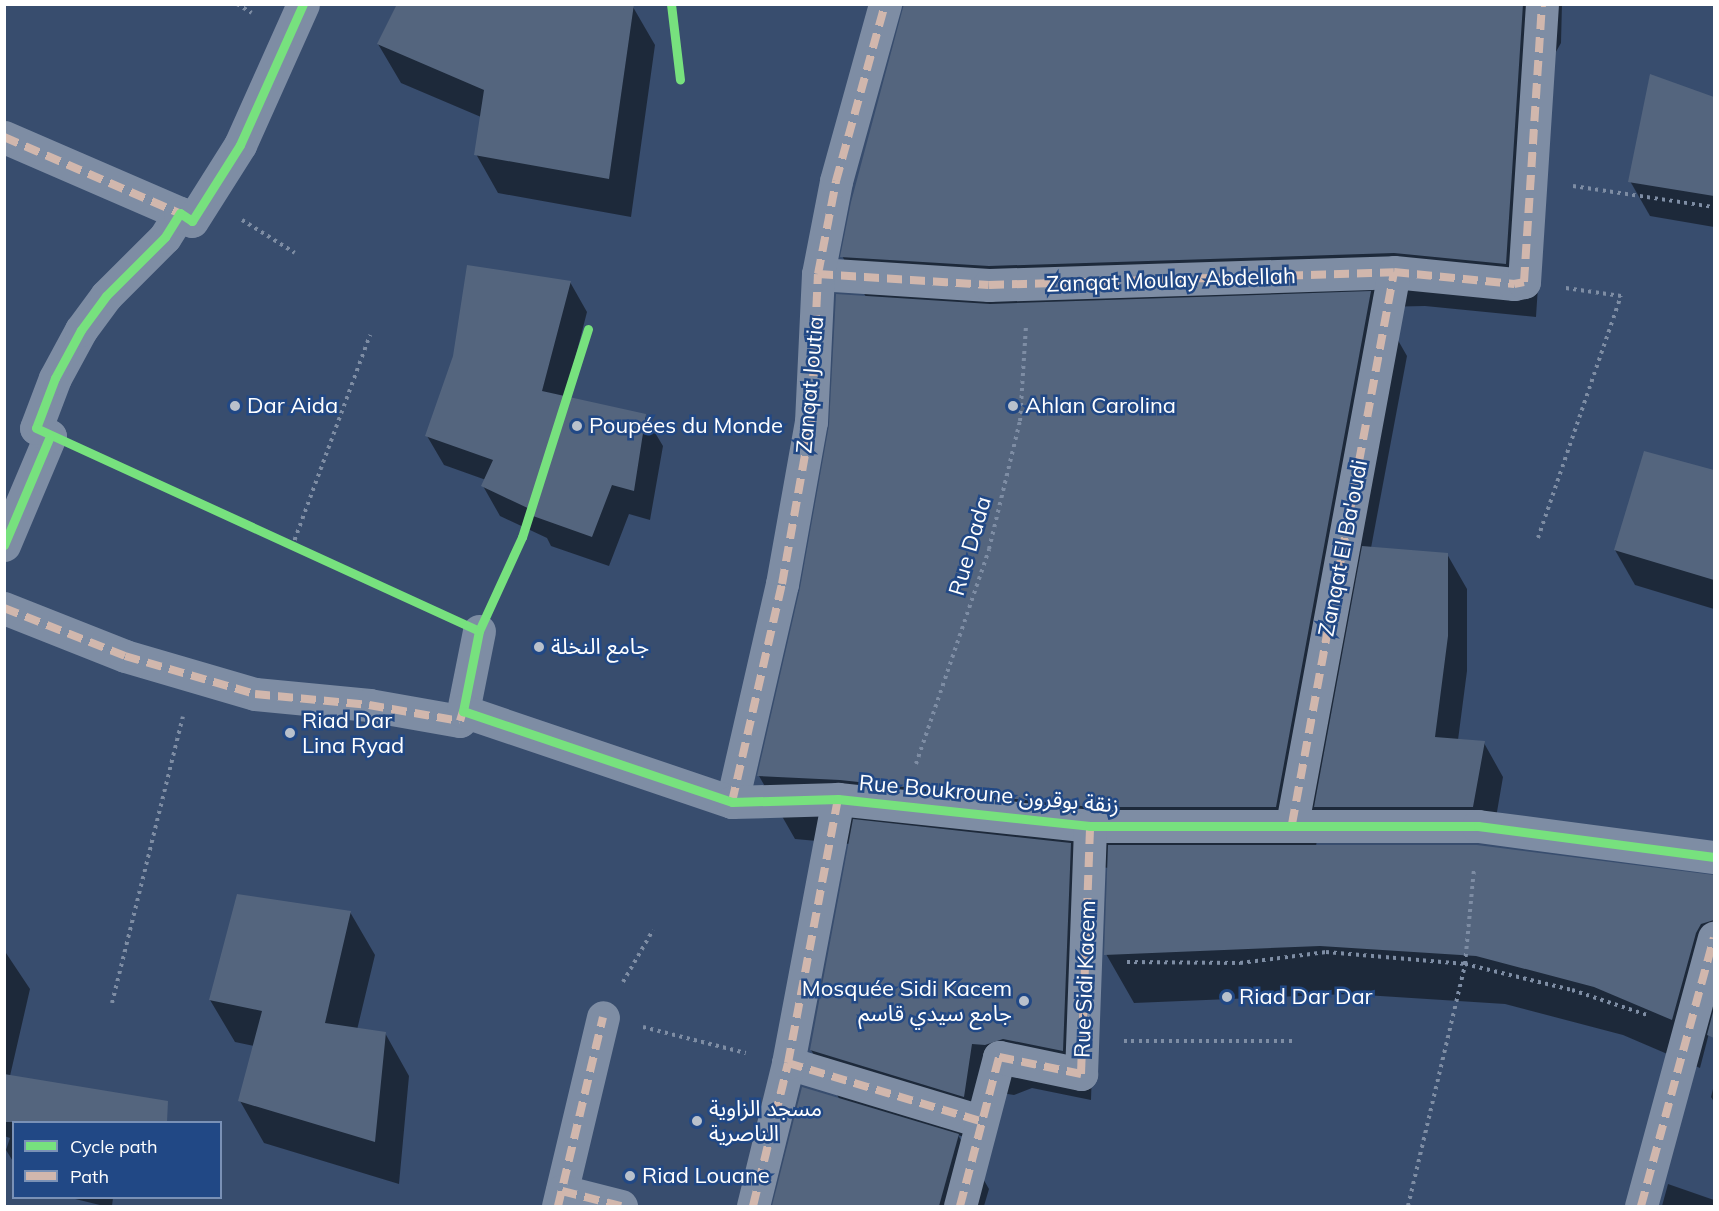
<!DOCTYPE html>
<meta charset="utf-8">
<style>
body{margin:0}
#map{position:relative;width:1719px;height:1211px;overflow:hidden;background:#384d6e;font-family:Mulish,"Noto Sans Arabic",sans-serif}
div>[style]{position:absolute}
.shadow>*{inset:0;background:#0007}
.building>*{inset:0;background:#54657e}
.path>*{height:4px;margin-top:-2px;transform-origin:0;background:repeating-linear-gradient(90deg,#7e8da4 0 3px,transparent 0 7.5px)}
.pedestrian>*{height:33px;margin:-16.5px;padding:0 16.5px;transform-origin:16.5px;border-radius:16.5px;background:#7e8da4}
.minor>*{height:33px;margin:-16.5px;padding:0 16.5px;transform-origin:16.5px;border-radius:16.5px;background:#7e8da4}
.quiet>*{height:8px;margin-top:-4px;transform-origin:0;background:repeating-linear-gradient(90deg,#d1b7ad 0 15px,transparent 0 23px)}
.cycleway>*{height:9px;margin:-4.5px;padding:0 4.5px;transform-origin:4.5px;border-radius:4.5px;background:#77e17e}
.dots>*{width:16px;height:16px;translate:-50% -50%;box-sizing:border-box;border:3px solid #214885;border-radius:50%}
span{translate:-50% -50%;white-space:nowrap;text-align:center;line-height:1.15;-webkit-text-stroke:5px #214885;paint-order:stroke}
.street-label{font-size:22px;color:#fff}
.poi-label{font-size:22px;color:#fff}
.left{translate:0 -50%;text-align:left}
.right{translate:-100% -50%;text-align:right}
.frame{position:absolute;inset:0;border:6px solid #fff;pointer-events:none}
.legend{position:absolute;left:12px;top:1121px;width:210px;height:78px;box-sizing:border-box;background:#214885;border:2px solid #7a91b6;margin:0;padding:8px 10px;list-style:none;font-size:18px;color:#fff}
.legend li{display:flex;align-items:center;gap:12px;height:30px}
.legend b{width:30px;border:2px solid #7a91b6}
</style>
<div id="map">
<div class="shadow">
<i style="clip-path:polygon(906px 4px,1562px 4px,1561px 43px,1553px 57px,1536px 317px,1425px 306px,1379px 307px,1407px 356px,1371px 548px,1447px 554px,1467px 589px,1467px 671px,1458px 740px,1484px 743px,1503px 777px,1492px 841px,1321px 817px,1316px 846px,1714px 877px,1714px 1014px,1700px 1068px,1623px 1035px,1505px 1004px,1349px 994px,1134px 1003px,1106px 954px,1109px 868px,1082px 865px,1098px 894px,1091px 1100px,1032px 1088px,1014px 1095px,1001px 1093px,992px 1146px,958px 1135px,989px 1189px,984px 1206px,774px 1206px,803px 1089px,840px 1100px,811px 1050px,850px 844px,795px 839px,759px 776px,866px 297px,842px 256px)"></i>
<i style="clip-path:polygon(633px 7px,655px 45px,631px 217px,498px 193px,476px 154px,481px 117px,401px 83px,378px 44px)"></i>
<i style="clip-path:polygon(1651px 76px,1714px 98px,1714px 227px,1650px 216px,1630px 181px)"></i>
<i style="clip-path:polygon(570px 282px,587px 312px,565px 398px,645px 416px,663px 446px,650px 520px,629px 514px,609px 566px,551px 546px,547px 538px,500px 516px,483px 486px,486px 480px,444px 465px,427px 436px)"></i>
<i style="clip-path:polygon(1645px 453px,1714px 471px,1714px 609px,1635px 585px,1615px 550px)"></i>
<i style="clip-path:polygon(350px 912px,375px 955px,357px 1030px,385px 1033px,409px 1076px,399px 1184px,264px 1143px,240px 1101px,254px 1046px,235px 1042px,210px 1000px)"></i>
<i style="clip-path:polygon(4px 950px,30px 989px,10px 1076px,99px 1091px,117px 1122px,14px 1122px,14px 1163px,6px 1150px,10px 1138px,4px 1136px)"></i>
<i style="clip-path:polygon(1714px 1085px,1714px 1102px,1711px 1097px)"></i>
<i style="clip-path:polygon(1668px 1184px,1714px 1200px,1714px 1206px,1662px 1206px)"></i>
<i style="clip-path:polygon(71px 1198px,113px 1198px,112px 1206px,104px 1206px)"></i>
</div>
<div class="building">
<i style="clip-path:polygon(397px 4px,634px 4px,609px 179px,474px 155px,484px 90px,377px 44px)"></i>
<i style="clip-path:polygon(904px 4px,1523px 4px,1506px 264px,1394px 253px,989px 266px,840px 257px,851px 202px)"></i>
<i style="clip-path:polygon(1650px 74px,1714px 97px,1714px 196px,1628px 182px)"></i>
<i style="clip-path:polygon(467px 265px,571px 281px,542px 391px,646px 414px,634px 491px,612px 485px,592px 537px,533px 516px,534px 511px,481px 486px,493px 460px,425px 436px,453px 356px)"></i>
<i style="clip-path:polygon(1371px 291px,1276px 807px,1091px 807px,840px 780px,757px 776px,800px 588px,829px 425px,836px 294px,990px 304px)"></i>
<i style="clip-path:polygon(1644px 451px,1714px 470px,1714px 580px,1614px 550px)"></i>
<i style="clip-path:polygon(1362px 546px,1448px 553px,1448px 636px,1435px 737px,1485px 741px,1473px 807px,1314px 807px)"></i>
<i style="clip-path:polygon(853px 819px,1071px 843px,1063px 1051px,1003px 1039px,985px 1045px,972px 1044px,964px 1097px,810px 1050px)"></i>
<i style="clip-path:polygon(1108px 845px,1477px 845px,1714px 875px,1714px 920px,1701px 924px,1696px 933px,1672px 1020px,1594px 987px,1476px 956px,1320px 946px,1104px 955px)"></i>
<i style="clip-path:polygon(237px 894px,351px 911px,325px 1023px,386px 1032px,375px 1142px,238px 1101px,262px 1011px,209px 1000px)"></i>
<i style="clip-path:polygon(1714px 1008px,1714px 1038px,1707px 1035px)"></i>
<i style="clip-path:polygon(4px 1074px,168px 1101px,167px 1122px,4px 1122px)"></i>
<i style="clip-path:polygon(802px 1087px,959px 1134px,939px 1206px,772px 1206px)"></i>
</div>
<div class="path">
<i style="left:237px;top:4px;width:17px;rotate:31deg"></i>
<i style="left:1573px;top:186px;width:143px;rotate:8.5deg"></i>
<i style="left:242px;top:220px;width:62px;rotate:31.9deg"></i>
<i style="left:1538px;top:538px;width:256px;rotate:-71.1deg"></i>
<i style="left:1621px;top:296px;width:56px;rotate:-171.7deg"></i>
<i style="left:292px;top:547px;width:226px;rotate:-69.8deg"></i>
<i style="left:916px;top:764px;width:227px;rotate:-71.2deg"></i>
<i style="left:989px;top:549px;width:132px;rotate:-76.4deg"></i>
<i style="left:1020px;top:421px;width:95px;rotate:-86.4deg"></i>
<i style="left:1127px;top:962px;width:113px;rotate:0.5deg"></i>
<i style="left:1240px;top:963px;width:87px;rotate:-7.3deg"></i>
<i style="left:1326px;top:952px;width:140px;rotate:4.9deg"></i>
<i style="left:1465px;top:964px;width:110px;rotate:13.7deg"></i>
<i style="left:1572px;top:990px;width:82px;rotate:18.4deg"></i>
<i style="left:623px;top:982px;width:60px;rotate:-60deg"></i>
<i style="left:112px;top:1003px;width:295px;rotate:-76.1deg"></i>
<i style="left:643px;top:1027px;width:106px;rotate:14.2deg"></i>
<i style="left:1124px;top:1041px;width:170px"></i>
<i style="left:1408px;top:1206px;width:249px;rotate:-76.7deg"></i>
<i style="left:1465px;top:964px;width:96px;rotate:-84.6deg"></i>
</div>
<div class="pedestrian">
<i style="left:4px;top:137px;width:192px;rotate:23.4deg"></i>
<i style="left:818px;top:274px;width:171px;rotate:3.7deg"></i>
<i style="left:989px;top:285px;width:405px;rotate:-1.8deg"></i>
<i style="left:1394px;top:272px;width:121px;rotate:5.7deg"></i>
<i style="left:1514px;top:284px;width:10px;rotate:-11deg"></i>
<i style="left:1524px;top:282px;width:279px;rotate:-86.3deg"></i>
<i style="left:732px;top:802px;width:224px;rotate:-77.1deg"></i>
<i style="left:782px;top:584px;width:165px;rotate:-79.9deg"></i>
<i style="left:811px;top:422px;width:148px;rotate:-87.3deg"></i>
<i style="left:818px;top:274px;width:95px;rotate:-79deg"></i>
<i style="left:836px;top:181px;width:184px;rotate:-74.5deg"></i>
<i style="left:1292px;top:824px;width:561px;rotate:-79.53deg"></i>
<i style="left:558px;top:1206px;width:194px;rotate:-76.6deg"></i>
<i style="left:1641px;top:1206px;width:278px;rotate:-74.8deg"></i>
</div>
<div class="minor">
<i style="left:4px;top:545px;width:118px;rotate:-67.1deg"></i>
<i style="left:50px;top:436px;width:16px;rotate:-150deg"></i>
<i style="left:36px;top:428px;width:53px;rotate:-69.2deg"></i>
<i style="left:55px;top:378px;width:55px;rotate:-61.6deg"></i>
<i style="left:81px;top:330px;width:42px;rotate:-53.7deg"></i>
<i style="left:106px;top:296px;width:83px;rotate:-45deg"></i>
<i style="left:165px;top:237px;width:28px;rotate:-58deg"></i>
<i style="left:180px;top:213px;width:14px;rotate:34deg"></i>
<i style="left:192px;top:221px;width:90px;rotate:-57.7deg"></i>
<i style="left:240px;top:145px;width:154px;rotate:-65.9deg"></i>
<i style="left:4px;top:608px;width:130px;rotate:21.6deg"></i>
<i style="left:125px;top:656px;width:135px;rotate:16.3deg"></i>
<i style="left:255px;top:694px;width:115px;rotate:5.5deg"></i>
<i style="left:369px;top:705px;width:92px;rotate:10deg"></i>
<i style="left:460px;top:721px;width:10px;rotate:-73deg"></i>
<i style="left:479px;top:631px;width:82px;rotate:101.3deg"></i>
<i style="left:463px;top:711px;width:284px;rotate:18.7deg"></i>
<i style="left:732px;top:802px;width:106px;rotate:-1.6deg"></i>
<i style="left:838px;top:799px;width:253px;rotate:6.1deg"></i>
<i style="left:1090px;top:826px;width:388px"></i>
<i style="left:1478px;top:826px;width:238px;rotate:7.5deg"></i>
<i style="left:788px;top:1063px;width:201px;rotate:16.8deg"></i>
<i style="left:562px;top:1191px;width:61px;rotate:14.3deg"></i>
<i style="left:753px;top:1206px;width:147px;rotate:-76.2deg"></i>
<i style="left:788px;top:1063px;width:269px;rotate:-79.3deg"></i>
<i style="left:960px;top:1206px;width:154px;rotate:-75.3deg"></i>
<i style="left:999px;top:1057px;width:84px;rotate:11.7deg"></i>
<i style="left:1081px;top:1074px;width:248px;rotate:-87.9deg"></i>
</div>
<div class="quiet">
<i style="left:4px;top:137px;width:195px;rotate:23.5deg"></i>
<i style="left:818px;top:274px;width:171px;rotate:3.7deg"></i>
<i style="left:989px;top:285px;width:405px;rotate:-1.8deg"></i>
<i style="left:1394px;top:272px;width:121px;rotate:5.7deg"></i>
<i style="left:1514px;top:284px;width:10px;rotate:-11deg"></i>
<i style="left:1524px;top:282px;width:279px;rotate:-86.3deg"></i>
<i style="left:4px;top:608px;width:130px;rotate:21.6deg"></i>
<i style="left:125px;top:656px;width:135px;rotate:16.3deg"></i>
<i style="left:255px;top:694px;width:115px;rotate:5.5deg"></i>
<i style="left:369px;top:705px;width:92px;rotate:10deg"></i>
<i style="left:460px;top:721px;width:10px;rotate:-73deg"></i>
<i style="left:732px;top:802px;width:224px;rotate:-77.1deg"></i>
<i style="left:782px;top:584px;width:165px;rotate:-79.9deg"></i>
<i style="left:811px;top:422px;width:148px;rotate:-87.3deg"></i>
<i style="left:818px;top:274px;width:95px;rotate:-79deg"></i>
<i style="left:836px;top:181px;width:184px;rotate:-74.5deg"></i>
<i style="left:1292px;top:824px;width:561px;rotate:-79.53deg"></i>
<i style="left:788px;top:1063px;width:201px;rotate:16.8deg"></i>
<i style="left:562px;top:1191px;width:61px;rotate:14.3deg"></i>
<i style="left:558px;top:1206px;width:194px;rotate:-76.6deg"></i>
<i style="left:753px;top:1206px;width:147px;rotate:-76.2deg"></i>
<i style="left:788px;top:1063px;width:269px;rotate:-79.3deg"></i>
<i style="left:960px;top:1206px;width:154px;rotate:-75.3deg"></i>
<i style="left:999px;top:1057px;width:84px;rotate:11.7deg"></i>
<i style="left:1081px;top:1074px;width:248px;rotate:-87.9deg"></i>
<i style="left:1641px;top:1206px;width:278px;rotate:-74.8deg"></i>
</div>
<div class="cycleway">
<i style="left:303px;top:4px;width:154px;rotate:114.1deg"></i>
<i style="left:240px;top:145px;width:90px;rotate:122.3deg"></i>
<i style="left:192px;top:221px;width:14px;rotate:-146deg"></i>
<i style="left:180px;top:213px;width:28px;rotate:122deg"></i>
<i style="left:165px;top:237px;width:83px;rotate:135deg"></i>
<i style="left:106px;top:296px;width:42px;rotate:126.3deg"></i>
<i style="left:81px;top:330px;width:55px;rotate:118.4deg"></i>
<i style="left:55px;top:378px;width:53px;rotate:110.8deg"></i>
<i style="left:36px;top:428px;width:487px;rotate:24.6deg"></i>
<i style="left:671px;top:4px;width:76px;rotate:83.2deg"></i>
<i style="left:588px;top:329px;width:218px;rotate:107.6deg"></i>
<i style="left:522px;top:537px;width:103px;rotate:114.6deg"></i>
<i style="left:479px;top:631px;width:82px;rotate:101.3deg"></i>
<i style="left:463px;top:711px;width:284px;rotate:18.7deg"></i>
<i style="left:732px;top:802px;width:106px;rotate:-1.6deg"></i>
<i style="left:838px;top:799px;width:253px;rotate:6.1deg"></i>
<i style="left:1090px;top:826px;width:388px"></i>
<i style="left:1478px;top:826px;width:238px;rotate:7.5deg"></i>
<i style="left:4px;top:545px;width:118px;rotate:-67.1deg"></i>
</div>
<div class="dots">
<i style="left:235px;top:406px;background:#b9c1cc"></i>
<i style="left:1013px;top:406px;background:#b9c1cc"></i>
<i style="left:577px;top:426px;background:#b9c1cc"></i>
<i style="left:539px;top:647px;background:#b9c1cc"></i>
<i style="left:290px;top:733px;background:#b9c1cc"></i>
<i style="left:1227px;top:997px;background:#b9c1cc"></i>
<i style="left:1024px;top:1001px;background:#b9c1cc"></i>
<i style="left:697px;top:1121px;background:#b9c1cc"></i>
<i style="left:630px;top:1176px;background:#b9c1cc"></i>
</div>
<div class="street-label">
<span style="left:1171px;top:280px;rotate:-2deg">Zanqat Moulay Abdellah</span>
<span style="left:810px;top:385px;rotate:-85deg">Zanqat Joutia</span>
<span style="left:970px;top:546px;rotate:-74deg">Rue Dada</span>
<span style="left:1343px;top:548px;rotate:-79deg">Zanqat El Ba'oudi</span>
<span style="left:989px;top:794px;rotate:5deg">Rue Boukroune زنقة بوقرون</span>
<span style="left:1085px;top:979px;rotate:-88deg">Rue Sidi Kacem</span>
</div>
<div class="poi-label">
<span class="left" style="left:247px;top:406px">Dar Aida</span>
<span class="left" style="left:1025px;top:406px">Ahlan Carolina</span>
<span class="left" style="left:589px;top:426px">Poupées du Monde</span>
<span class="left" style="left:551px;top:647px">جامع النخلة</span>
<span class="left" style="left:302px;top:733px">Riad Dar<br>Lina Ryad</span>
<span class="right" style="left:1012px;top:1001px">Mosquée Sidi Kacem<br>جامع سيدي قاسم</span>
<span class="left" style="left:1239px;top:997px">Riad Dar Dar</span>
<span class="left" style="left:709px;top:1121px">مسجد الزاوية<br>الناصرية</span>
<span class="left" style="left:642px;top:1176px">Riad Louane</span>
</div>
<div class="frame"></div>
<ul class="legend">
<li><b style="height:8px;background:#77e17e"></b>Cycle path</li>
<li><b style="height:8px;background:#d1b7ad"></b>Path</li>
</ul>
</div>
